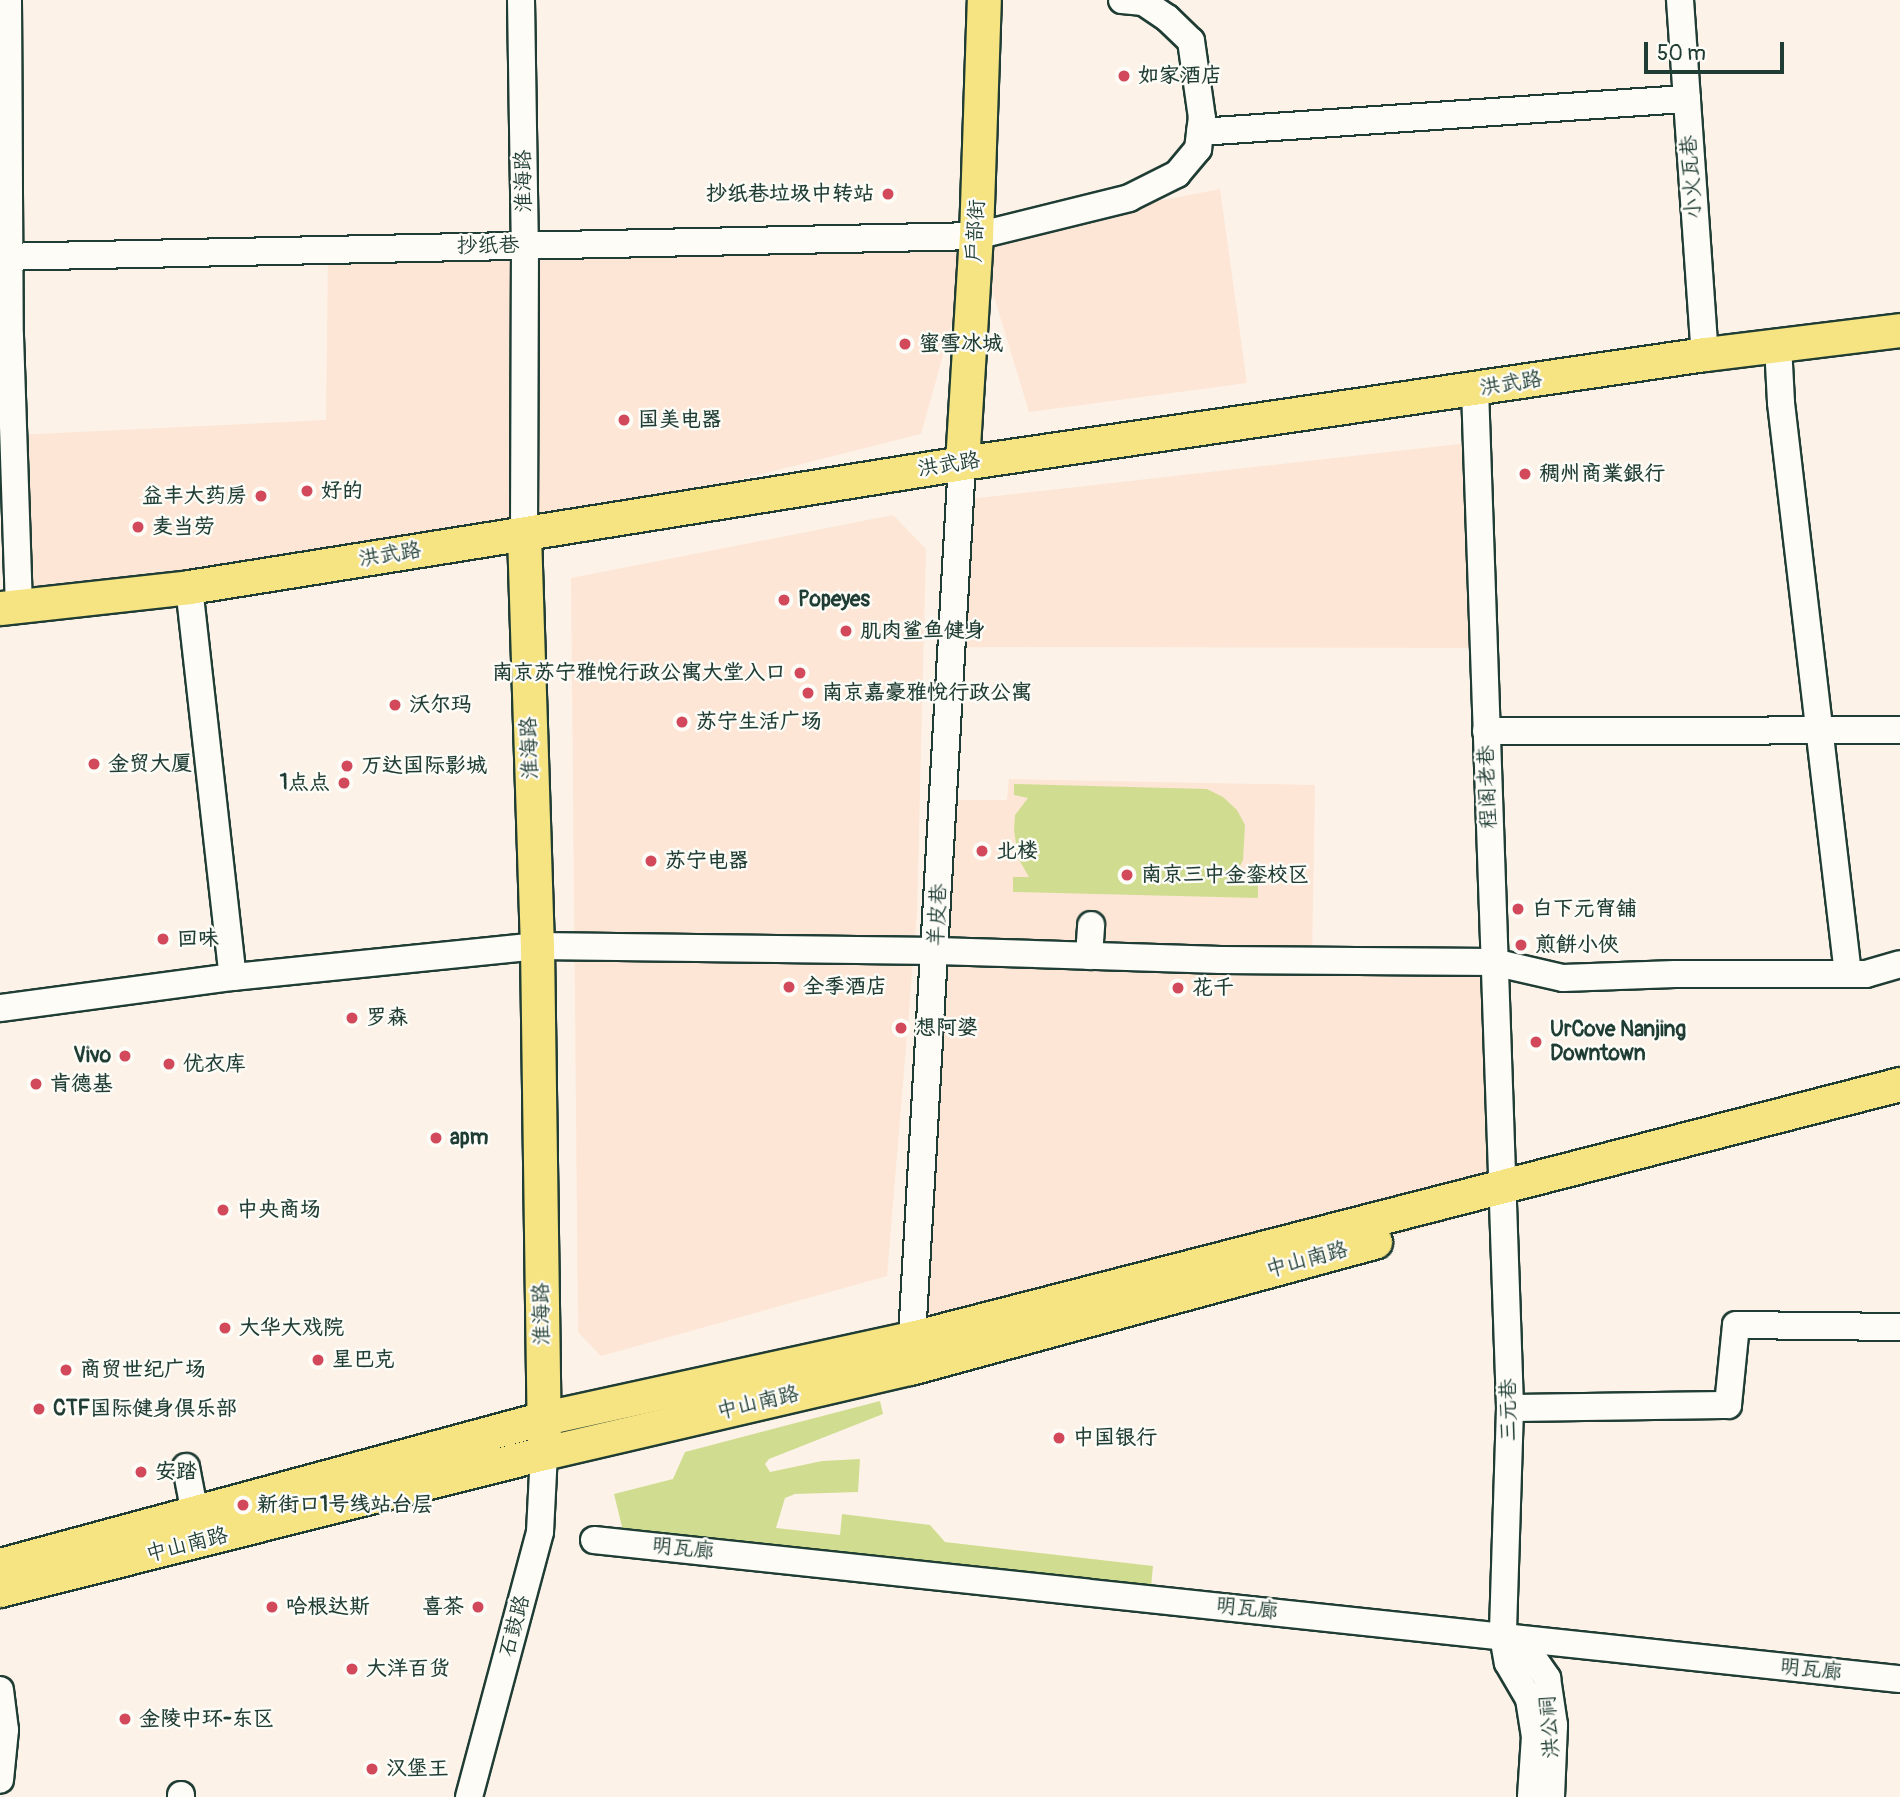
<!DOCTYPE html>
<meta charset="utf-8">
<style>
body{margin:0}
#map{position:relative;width:1900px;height:1797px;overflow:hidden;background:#fdf2e8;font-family:Pangolin,"LXGW WenKai TC",sans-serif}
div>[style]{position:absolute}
.built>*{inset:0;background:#fde6d6}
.green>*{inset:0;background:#d0dd90}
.roads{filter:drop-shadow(2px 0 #1f3d34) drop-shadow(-2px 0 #1f3d34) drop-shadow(0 2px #1f3d34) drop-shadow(0 -2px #1f3d34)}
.minor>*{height:26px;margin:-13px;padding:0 13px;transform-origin:13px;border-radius:13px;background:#fdfcf7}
.major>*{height:33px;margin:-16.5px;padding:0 16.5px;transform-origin:16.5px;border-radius:16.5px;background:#f6e381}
.dots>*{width:19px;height:19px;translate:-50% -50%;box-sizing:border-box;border:4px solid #fdfcf7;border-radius:50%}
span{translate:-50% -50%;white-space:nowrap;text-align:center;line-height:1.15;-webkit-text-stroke:5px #fdfcf7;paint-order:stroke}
.poi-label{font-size:21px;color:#1f3d34;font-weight:700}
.left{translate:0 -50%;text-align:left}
.right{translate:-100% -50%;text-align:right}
.street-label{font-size:21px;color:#1f3d34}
.scale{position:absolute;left:1644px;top:42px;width:140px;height:32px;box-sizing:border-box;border:4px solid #1f3d34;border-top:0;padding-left:9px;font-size:21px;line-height:24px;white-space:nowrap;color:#1f3d34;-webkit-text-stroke:5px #fdfcf7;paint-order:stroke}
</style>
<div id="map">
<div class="built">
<i style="clip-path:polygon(1220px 189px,1247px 383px,1029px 412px,976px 237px,921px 434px,524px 534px,19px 606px,15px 435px,326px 420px,328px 250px,976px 236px)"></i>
<i style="clip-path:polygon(1477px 442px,1484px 648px,950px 647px,960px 500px)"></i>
<i style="clip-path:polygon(893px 515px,926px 549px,917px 914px,887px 1276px,601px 1356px,578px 1332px,571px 578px)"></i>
<i style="clip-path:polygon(1009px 779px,1315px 785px,1312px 961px,1493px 962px,1503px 1185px,1456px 1219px,910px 1368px,943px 800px,1007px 800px)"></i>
</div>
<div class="green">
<i style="clip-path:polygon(1014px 784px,1207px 789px,1223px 797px,1237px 810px,1245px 825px,1243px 860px,1232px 882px,1258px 883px,1258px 898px,1013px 892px,1013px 877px,1029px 877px,1018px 858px,1014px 830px,1015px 815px,1028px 798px,1014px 795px)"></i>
<i style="clip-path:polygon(880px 1401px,883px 1414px,769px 1459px,765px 1464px,770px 1472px,822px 1461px,860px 1459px,858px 1492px,795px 1494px,785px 1498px,776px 1528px,840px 1535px,842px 1514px,930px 1525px,945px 1542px,1153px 1566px,1151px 1587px,623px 1531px,614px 1494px,673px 1479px,685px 1452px)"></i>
</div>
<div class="roads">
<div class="minor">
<i style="left:8px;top:0;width:336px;rotate:89.7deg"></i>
<i style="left:10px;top:336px;width:270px;rotate:88.1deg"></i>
<i style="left:521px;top:0;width:245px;rotate:89.1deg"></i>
<i style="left:525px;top:245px;width:289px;rotate:90.2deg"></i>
<i style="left:1680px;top:0;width:355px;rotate:86deg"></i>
<i style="left:1200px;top:132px;width:488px;rotate:-3.9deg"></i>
<i style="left:0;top:257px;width:976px;rotate:-1.23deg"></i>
<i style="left:976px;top:236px;width:158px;rotate:-13.9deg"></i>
<i style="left:1129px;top:198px;width:54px;rotate:-26.6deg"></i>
<i style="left:1177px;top:174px;width:33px;rotate:-50deg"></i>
<i style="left:1198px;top:149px;width:31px;rotate:-83deg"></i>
<i style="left:1202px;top:118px;width:78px;rotate:-98.1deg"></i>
<i style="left:1191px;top:41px;width:33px;rotate:-136deg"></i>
<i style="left:1167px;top:18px;width:29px;rotate:-146deg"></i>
<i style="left:1143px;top:2px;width:21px;rotate:-175deg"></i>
<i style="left:1778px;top:345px;width:58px;rotate:87deg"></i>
<i style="left:1781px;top:403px;width:575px;rotate:83.31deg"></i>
<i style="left:1475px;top:389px;width:1020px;rotate:88.03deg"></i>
<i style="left:1510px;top:1408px;width:228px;rotate:91.8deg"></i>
<i style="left:1503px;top:1636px;width:27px;rotate:80deg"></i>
<i style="left:1508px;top:1663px;width:42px;rotate:59.7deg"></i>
<i style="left:1529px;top:1699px;width:37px;rotate:81deg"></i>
<i style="left:1535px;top:1736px;width:61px;rotate:93.8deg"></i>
<i style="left:189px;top:587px;width:392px;rotate:83.6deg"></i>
<i style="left:1486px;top:731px;width:414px;rotate:-0.1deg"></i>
<i style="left:1089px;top:956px;width:31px;rotate:-86deg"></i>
<i style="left:0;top:1008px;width:235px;rotate:-7.6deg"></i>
<i style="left:233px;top:977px;width:306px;rotate:-5.8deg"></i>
<i style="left:537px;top:946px;width:400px;rotate:0.7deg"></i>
<i style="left:937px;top:951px;width:284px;rotate:1.8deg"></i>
<i style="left:1221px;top:960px;width:272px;rotate:0.4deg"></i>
<i style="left:1493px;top:962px;width:72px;rotate:12.9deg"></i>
<i style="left:1563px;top:978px;width:112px;rotate:-2deg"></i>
<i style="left:1675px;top:974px;width:191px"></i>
<i style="left:1866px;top:974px;width:35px;rotate:-16deg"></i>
<i style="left:911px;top:1355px;width:893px;rotate:-86.73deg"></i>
<i style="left:1510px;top:1408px;width:218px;rotate:-0.8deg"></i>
<i style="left:1728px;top:1405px;width:80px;rotate:-84.3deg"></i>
<i style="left:1736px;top:1325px;width:164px;rotate:0.7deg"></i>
<i style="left:186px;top:1467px;width:48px;rotate:79.2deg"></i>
<i style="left:594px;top:1540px;width:1313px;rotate:6.08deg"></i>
<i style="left:1504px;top:1637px;width:29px;rotate:31deg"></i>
<i style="left:1529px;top:1652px;width:32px;rotate:55deg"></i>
<i style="left:1547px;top:1678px;width:48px;rotate:81.5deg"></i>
<i style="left:1554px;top:1725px;width:72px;rotate:92.4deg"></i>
<i style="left:0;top:1690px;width:40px;rotate:82.9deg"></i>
<i style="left:5px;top:1730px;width:50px;rotate:95.7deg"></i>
<i style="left:181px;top:1797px;width:2px;rotate:-90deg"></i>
<i style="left:469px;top:1797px;width:274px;rotate:-75deg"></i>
<i style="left:540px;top:1532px;width:79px;rotate:-87.1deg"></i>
</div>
<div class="major">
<i style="left:962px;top:463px;width:227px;rotate:-86.5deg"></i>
<i style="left:976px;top:236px;width:236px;rotate:-88.1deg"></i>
<i style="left:524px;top:534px;width:412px;rotate:88.2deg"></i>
<i style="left:537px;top:946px;width:494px;rotate:89.2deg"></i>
<i style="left:0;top:608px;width:190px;rotate:-6.3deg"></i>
<i style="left:189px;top:587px;width:783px;rotate:-9.11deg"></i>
<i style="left:962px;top:463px;width:751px;rotate:-8.35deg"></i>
<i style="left:1705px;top:354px;width:196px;rotate:-7deg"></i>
<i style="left:0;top:1565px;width:564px;rotate:-15.12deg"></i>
<i style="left:544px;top:1418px;width:377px;rotate:-12.3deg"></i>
<i style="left:912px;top:1338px;width:1020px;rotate:-14.42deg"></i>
<i style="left:0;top:1590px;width:561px;rotate:-14.14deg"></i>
<i style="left:544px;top:1453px;width:376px;rotate:-13.1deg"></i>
<i style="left:910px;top:1368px;width:482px;rotate:-15.2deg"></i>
</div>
</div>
<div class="dots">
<i style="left:1124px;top:76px;background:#d1495b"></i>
<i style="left:888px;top:194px;background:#d1495b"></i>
<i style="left:905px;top:344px;background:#d1495b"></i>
<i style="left:624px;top:420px;background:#d1495b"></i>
<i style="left:1525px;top:474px;background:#d1495b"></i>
<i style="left:307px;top:491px;background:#d1495b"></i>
<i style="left:261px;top:496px;background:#d1495b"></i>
<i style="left:138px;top:527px;background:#d1495b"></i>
<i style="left:784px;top:600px;background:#d1495b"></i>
<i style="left:846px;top:631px;background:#d1495b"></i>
<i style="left:800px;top:673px;background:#d1495b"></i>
<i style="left:808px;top:693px;background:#d1495b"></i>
<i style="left:395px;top:705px;background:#d1495b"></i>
<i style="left:682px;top:722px;background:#d1495b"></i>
<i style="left:94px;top:764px;background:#d1495b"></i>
<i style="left:347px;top:766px;background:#d1495b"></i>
<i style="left:344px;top:783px;background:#d1495b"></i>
<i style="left:982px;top:851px;background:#d1495b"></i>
<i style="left:651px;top:861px;background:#d1495b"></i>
<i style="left:1127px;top:875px;background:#d1495b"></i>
<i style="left:1518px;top:909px;background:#d1495b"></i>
<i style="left:163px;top:939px;background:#d1495b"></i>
<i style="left:1521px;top:945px;background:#d1495b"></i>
<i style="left:789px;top:987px;background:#d1495b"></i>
<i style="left:1178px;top:988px;background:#d1495b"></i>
<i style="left:352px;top:1018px;background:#d1495b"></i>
<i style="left:901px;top:1028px;background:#d1495b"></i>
<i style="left:1536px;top:1042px;background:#d1495b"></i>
<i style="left:125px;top:1056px;background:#d1495b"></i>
<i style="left:169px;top:1064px;background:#d1495b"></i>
<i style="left:36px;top:1084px;background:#d1495b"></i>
<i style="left:436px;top:1138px;background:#d1495b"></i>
<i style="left:223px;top:1210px;background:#d1495b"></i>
<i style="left:225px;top:1328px;background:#d1495b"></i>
<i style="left:318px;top:1360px;background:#d1495b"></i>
<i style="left:66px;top:1370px;background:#d1495b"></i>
<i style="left:39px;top:1409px;background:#d1495b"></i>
<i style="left:1059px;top:1438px;background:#d1495b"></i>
<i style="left:141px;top:1472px;background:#d1495b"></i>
<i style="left:243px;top:1505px;background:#d1495b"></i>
<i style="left:272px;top:1607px;background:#d1495b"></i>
<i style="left:478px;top:1607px;background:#d1495b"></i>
<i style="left:352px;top:1669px;background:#d1495b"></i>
<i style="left:125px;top:1719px;background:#d1495b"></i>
<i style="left:372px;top:1769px;background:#d1495b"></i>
</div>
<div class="poi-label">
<span class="left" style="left:1138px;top:76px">如家酒店</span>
<span class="right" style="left:874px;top:194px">抄纸巷垃圾中转站</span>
<span class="left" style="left:919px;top:344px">蜜雪冰城</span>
<span class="left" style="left:638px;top:420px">国美电器</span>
<span class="left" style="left:1539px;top:474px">稠州商業銀行</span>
<span class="left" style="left:321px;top:491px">好的</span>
<span class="right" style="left:247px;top:496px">益丰大药房</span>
<span class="left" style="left:152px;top:527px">麦当劳</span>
<span class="left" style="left:798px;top:600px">Popeyes</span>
<span class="left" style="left:860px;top:631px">肌肉鲨鱼健身</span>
<span class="right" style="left:786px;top:673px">南京苏宁雅悦行政公寓大堂入口</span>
<span class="left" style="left:822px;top:693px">南京嘉豪雅悦行政公寓</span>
<span class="left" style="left:409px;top:705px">沃尔玛</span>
<span class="left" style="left:696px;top:722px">苏宁生活广场</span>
<span class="left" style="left:108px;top:764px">金贸大厦</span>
<span class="left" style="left:361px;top:766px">万达国际影城</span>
<span class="right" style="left:330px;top:783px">1点点</span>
<span class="left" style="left:996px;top:851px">北楼</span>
<span class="left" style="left:665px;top:861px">苏宁电器</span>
<span class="left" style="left:1141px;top:875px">南京三中金銮校区</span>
<span class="left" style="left:1532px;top:909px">白下元宵舖</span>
<span class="left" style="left:177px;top:939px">回味</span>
<span class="left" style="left:1535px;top:945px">煎餅小俠</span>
<span class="left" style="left:803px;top:987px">全季酒店</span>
<span class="left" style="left:1192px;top:988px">花千</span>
<span class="left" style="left:366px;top:1018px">罗森</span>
<span class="left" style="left:915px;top:1028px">想阿婆</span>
<span class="left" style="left:1550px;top:1042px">UrCove Nanjing<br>Downtown</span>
<span class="right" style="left:111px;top:1056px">Vivo</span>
<span class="left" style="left:183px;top:1064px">优衣库</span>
<span class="left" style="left:50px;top:1084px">肯德基</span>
<span class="left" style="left:450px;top:1138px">apm</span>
<span class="left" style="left:237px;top:1210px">中央商场</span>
<span class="left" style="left:239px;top:1328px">大华大戏院</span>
<span class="left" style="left:332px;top:1360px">星巴克</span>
<span class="left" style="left:80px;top:1370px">商贸世纪广场</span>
<span class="left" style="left:53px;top:1409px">CTF国际健身俱乐部</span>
<span class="left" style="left:1073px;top:1438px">中国银行</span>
<span class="left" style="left:155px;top:1472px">安踏</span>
<span class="left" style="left:257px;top:1505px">新街口1号线站台层</span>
<span class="left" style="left:286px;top:1607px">哈根达斯</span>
<span class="right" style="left:464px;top:1607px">喜茶</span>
<span class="left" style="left:366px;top:1669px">大洋百货</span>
<span class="left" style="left:139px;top:1719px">金陵中环-东区</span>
<span class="left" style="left:386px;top:1769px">汉堡王</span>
</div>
<div class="street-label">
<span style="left:1692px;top:177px;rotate:-94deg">小火瓦巷</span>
<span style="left:524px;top:181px;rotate:-91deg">淮海路</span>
<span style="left:976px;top:231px;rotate:-87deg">户部街</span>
<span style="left:488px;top:246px;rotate:-1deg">抄纸巷</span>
<span style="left:1511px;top:384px;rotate:-9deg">洪武路</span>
<span style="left:949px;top:465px;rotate:-9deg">洪武路</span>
<span style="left:390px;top:555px;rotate:-9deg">洪武路</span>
<span style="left:530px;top:748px;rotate:-92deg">淮海路</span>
<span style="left:1488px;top:787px;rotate:-92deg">程阁老巷</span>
<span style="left:938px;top:915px;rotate:-87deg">羊皮巷</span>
<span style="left:1307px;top:1260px;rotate:-15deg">中山南路</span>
<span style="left:542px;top:1314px;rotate:-91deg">淮海路</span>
<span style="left:758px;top:1403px;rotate:-13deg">中山南路</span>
<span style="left:1509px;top:1410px;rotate:-90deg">三元巷</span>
<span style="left:187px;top:1545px;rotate:-14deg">中山南路</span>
<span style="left:683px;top:1549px;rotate:6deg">明瓦廊</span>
<span style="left:1247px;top:1609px;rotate:6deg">明瓦廊</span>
<span style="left:515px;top:1626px;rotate:-75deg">石鼓路</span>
<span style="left:1811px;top:1670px;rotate:6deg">明瓦廊</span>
<span style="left:1550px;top:1727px;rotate:-94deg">洪公祠</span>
</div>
<div class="scale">50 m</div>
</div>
